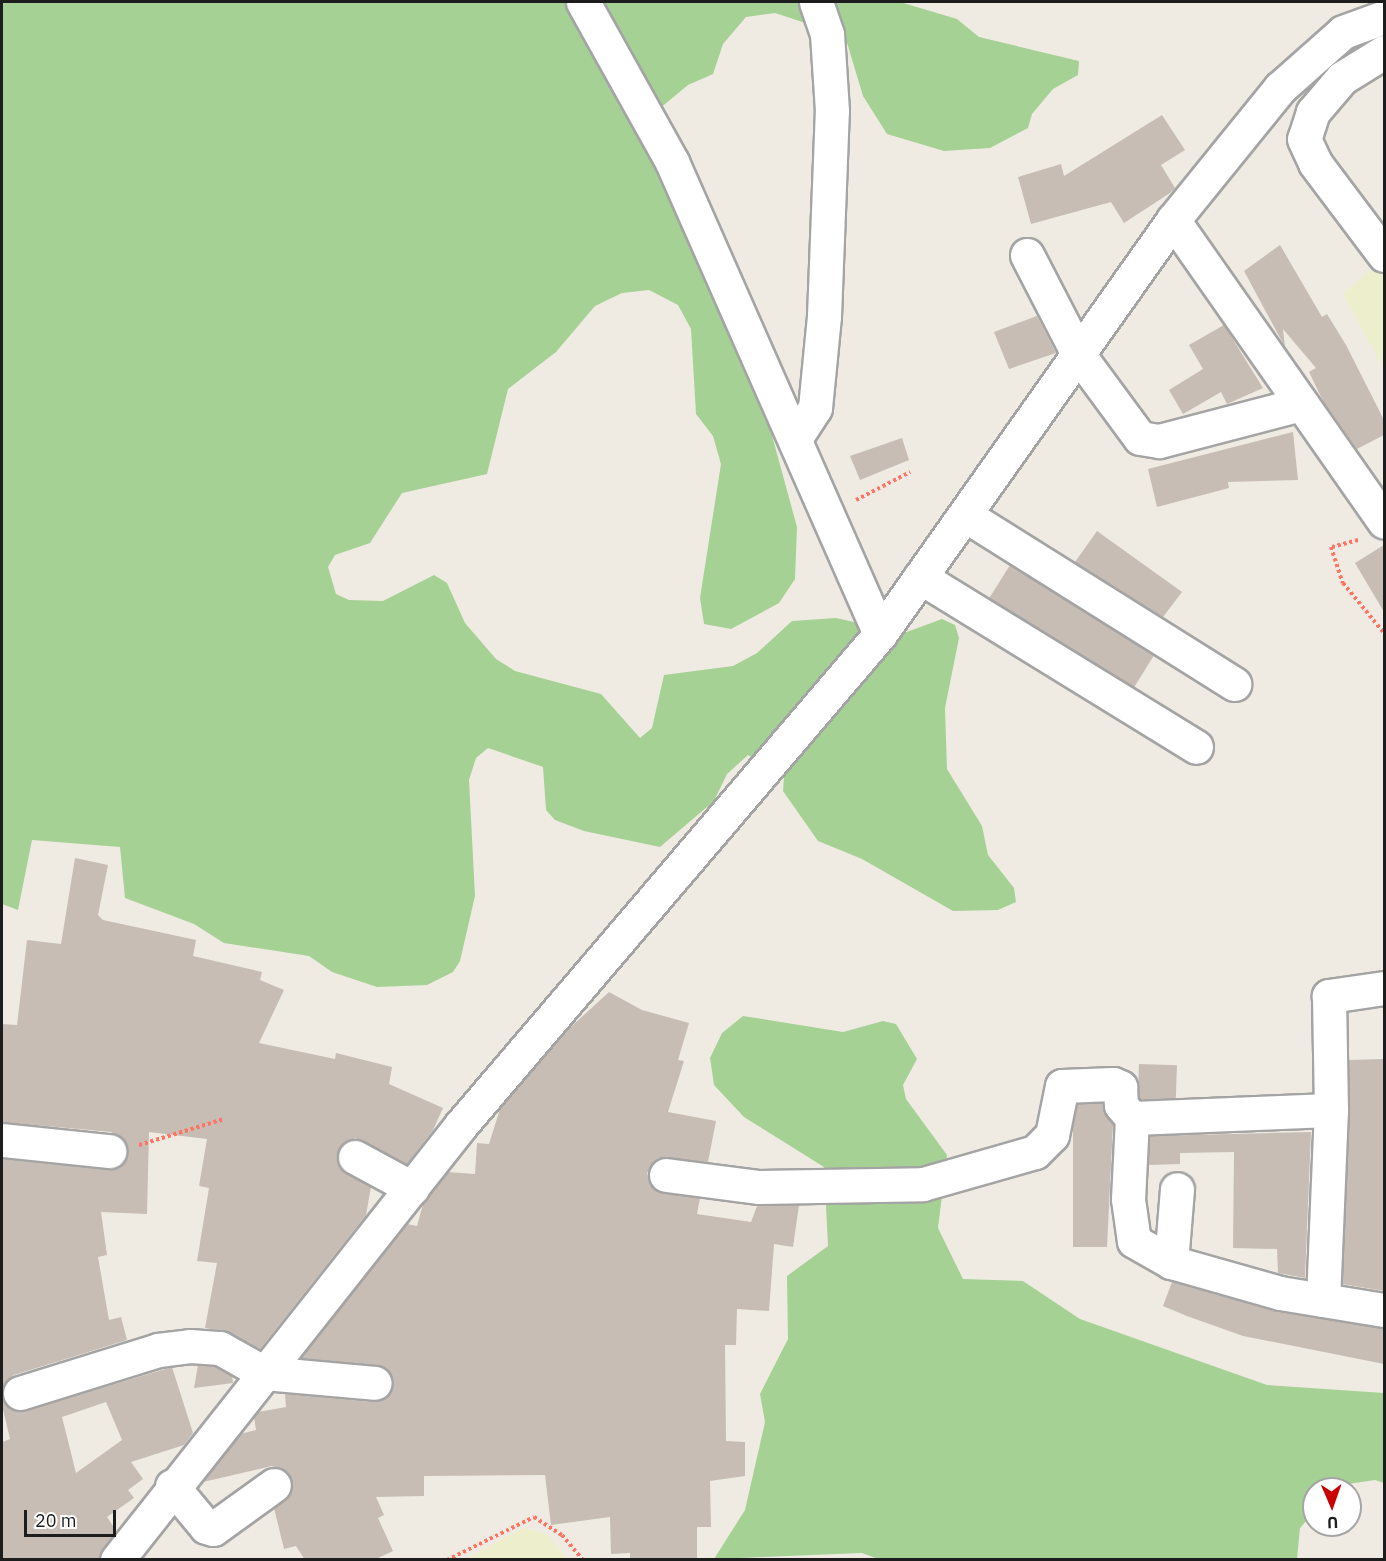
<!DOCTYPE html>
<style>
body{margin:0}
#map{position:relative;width:1386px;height:1561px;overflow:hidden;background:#efebe2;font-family:"IBM Plex Sans",sans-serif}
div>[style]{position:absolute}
.farmland>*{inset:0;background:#edefcc}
.forest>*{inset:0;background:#a6d194}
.building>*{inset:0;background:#c7bdb5;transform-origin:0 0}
.path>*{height:4px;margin-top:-2px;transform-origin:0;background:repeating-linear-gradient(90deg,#ff7463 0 3px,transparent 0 6px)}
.roads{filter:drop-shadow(2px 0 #a4a4a4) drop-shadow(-2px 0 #a4a4a4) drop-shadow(0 2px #a4a4a4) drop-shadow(0 -2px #a4a4a4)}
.minor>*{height:33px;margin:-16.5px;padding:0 16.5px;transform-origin:16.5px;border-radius:16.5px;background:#fff}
span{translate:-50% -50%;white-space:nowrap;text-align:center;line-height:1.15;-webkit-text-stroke:6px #fff;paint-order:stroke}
.frame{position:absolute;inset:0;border:3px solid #1d1d1d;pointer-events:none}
.north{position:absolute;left:1302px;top:1477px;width:60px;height:60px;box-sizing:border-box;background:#fff;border:2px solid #a5a5a5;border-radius:50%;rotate:178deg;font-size:16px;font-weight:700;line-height:24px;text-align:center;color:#1d1d1d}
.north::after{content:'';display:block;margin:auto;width:21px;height:27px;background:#ca0000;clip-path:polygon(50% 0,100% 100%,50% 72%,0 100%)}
.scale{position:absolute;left:24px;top:1510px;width:92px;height:27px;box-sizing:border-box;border:3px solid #1d1d1d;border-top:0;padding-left:8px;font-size:18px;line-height:21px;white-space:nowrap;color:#1d1d1d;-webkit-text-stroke:4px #fff;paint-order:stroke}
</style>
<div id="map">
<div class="farmland">
<i style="clip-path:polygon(1384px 259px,1384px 369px,1343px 294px)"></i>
<i style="clip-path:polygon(523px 1528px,546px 1534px,567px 1559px,466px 1559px)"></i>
</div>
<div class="forest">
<i style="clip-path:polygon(2px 2px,900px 2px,957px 19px,979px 37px,1079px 61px,1078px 75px,1053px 89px,1032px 114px,1028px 128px,990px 148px,944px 151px,887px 134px,863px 96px,845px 36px,775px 13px,760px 15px,746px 17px,723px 44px,713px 74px,688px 85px,636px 128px,749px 351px,797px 527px,795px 579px,779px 603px,731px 629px,704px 624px,700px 598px,721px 464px,713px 436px,696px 414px,691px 329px,678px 305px,649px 290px,622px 293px,595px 306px,556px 352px,508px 389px,487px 474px,402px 493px,370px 543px,335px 555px,328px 567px,336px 594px,349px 600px,383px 601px,434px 575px,447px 583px,465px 623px,496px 659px,515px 671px,601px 694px,640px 738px,652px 728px,664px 675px,733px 666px,757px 653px,792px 621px,836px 618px,904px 633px,942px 619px,955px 625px,959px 638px,945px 708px,947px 769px,982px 826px,988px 855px,1014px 888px,1016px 902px,998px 910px,953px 911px,862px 859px,818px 841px,783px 791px,784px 777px,748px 755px,727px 774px,714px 801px,660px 847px,584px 831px,555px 820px,546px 810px,543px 767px,488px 748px,476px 758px,469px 780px,475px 896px,460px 961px,453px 972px,427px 985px,377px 987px,332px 972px,309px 956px,224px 943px,194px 924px,125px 898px,120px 847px,32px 840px,18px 910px,2px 904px)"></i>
<i style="clip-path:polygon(743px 1016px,843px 1032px,883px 1021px,896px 1024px,917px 1059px,903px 1085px,906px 1099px,947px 1155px,938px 1228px,963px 1279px,1023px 1281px,1080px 1319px,1267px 1385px,1384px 1393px,1384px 1483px,1375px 1480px,1314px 1489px,1314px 1512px,1300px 1528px,1297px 1559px,881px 1560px,862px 1553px,714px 1559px,745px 1510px,765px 1422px,760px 1394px,788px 1339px,787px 1276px,828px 1246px,824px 1167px,744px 1117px,714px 1085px,710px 1058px,722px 1033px)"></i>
</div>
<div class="building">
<i style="clip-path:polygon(1162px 115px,1185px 150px,1161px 165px,1175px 188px,1170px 193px,1124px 223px,1111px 202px,1031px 224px,1018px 177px,1061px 164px,1064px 176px)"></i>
<i style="clip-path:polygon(1280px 245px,1322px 317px,1327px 314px,1346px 345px,1384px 420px,1384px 435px,1357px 449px,1323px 401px,1309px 372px,1316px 368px,1283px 329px,1285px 347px,1244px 271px)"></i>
<i style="clip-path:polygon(1037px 316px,1056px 353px,1009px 369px,994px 332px)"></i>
<i style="clip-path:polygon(1224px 325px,1263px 388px,1227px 404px,1221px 392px,1183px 414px,1169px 390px,1203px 369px,1189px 345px)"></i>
<i style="clip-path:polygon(1293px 432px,1298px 480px,1228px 482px,1229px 488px,1157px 507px,1148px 469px)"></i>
<i style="clip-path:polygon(902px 438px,909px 460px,860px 480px,850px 456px)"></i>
<i style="clip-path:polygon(1097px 531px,1182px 592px,1163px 617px,1075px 562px)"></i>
<i style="clip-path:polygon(1384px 545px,1384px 612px,1355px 563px)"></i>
<i style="left:1010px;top:565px;width:170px;height:39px;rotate:32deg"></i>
<i style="clip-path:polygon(evenodd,75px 858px,108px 865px,98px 915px,103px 920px,196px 940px,193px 956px,262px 972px,260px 980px,284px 990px,259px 1043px,335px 1059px,336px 1053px,392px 1067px,389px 1084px,443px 1108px,433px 1130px,407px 1164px,355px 1138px,339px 1148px,339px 1167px,371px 1187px,366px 1215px,260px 1349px,229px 1332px,205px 1328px,217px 1263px,197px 1261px,209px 1188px,199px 1186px,207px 1139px,149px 1132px,147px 1214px,101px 1212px,107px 1255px,98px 1257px,109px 1320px,121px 1317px,127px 1340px,14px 1375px,6px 1381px,2px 1398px,8px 1407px,25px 1411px,172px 1367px,193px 1433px,184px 1445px,131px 1462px,143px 1479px,128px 1490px,134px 1498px,107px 1517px,116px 1530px,99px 1560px,2px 1560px,2px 1442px,10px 1439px,2px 1405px,2px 1159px,108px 1170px,117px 1168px,128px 1153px,126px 1143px,111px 1132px,2px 1122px,2px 1024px,17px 1025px,27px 940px,61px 944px,75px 858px,106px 1402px,122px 1440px,76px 1473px,62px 1417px,106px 1402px)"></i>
<i style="clip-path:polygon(609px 992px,642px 1010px,689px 1023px,678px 1060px,684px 1061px,668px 1112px,716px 1121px,708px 1162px,658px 1158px,647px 1173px,654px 1189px,700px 1198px,697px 1214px,751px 1222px,757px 1206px,799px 1205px,793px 1247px,774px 1244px,769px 1311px,737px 1309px,736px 1345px,725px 1345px,726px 1441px,745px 1442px,745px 1476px,710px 1481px,711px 1527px,697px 1527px,697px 1560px,630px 1560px,630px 1553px,611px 1554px,610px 1517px,551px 1525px,545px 1475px,424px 1476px,424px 1496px,376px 1497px,384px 1515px,378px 1518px,393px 1551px,374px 1560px,305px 1560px,296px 1546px,284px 1549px,274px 1508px,291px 1492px,289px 1474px,272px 1466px,203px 1482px,240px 1434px,256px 1430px,254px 1417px,258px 1412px,286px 1407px,285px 1394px,373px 1402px,390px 1394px,392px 1376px,385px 1367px,301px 1358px,407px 1224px,417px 1226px,423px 1204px,448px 1172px,475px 1174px,477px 1143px,489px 1144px,500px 1109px,562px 1035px)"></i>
<i style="clip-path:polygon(1384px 1059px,1384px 1291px,1342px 1284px,1349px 1060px)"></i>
<i style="left:1139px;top:1064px;width:38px;height:35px;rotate:2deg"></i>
<i style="clip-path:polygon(1102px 1103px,1113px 1124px,1107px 1247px,1073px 1247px,1073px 1127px,1077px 1104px)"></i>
<i style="clip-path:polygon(1311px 1132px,1305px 1278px,1278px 1273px,1277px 1249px,1233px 1248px,1234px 1152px,1180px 1153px,1180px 1164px,1148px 1165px,1150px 1136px)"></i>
<i style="clip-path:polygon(1172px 1282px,1277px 1312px,1384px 1328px,1384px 1364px,1243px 1336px,1187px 1316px,1163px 1306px)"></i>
<i style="clip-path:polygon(198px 1365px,214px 1366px,232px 1376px,233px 1383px,194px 1388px)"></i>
</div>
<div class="path">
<i style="left:856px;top:500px;width:61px;rotate:-27.4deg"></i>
<i style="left:1358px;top:540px;width:28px;rotate:165deg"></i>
<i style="left:1331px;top:547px;width:38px;rotate:72deg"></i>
<i style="left:1343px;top:583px;width:65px;rotate:50.6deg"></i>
<i style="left:139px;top:1145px;width:89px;rotate:-17deg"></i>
<i style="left:447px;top:1560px;width:97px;rotate:-26.3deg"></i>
<i style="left:534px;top:1517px;width:33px;rotate:33deg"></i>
<i style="left:562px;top:1535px;width:33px;rotate:50deg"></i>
</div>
<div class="roads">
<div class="minor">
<i style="left:583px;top:2px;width:183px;rotate:60.9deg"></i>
<i style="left:672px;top:162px;width:516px;rotate:66.22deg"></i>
<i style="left:1384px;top:52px;width:49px;rotate:148.2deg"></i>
<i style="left:1342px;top:78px;width:45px;rotate:130.5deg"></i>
<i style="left:1313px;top:112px;width:28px;rotate:108deg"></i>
<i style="left:1304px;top:139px;width:26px;rotate:65deg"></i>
<i style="left:1315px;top:163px;width:115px;rotate:53.1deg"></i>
<i style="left:1173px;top:220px;width:368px;rotate:55deg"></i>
<i style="left:1027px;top:255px;width:111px;rotate:62.7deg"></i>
<i style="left:1078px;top:354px;width:104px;rotate:53.6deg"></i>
<i style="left:1140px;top:438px;width:19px;rotate:9deg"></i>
<i style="left:1159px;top:441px;width:147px;rotate:-14.6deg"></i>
<i style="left:796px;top:437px;width:35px;rotate:-57deg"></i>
<i style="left:815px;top:408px;width:92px;rotate:-84.4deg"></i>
<i style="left:824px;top:316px;width:205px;rotate:-87.8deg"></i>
<i style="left:832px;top:111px;width:77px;rotate:-93.7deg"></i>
<i style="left:827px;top:34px;width:34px;rotate:-109deg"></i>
<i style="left:965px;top:515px;width:318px;rotate:32.1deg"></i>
<i style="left:920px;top:577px;width:324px;rotate:31.6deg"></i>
<i style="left:1384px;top:988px;width:56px;rotate:171.7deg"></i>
<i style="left:1329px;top:996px;width:114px;rotate:89deg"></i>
<i style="left:1331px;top:1110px;width:199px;rotate:177.7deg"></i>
<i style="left:1132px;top:1118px;width:81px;rotate:92.8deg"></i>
<i style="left:1128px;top:1199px;width:42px;rotate:81.9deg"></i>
<i style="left:1134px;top:1241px;width:43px;rotate:29.6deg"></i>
<i style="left:1171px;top:1262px;width:113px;rotate:15.9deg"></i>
<i style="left:1280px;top:1293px;width:105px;rotate:9.3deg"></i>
<i style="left:2px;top:1140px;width:108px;rotate:5.9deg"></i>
<i style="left:355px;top:1157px;width:65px;rotate:28.5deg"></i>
<i style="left:666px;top:1175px;width:94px;rotate:7.4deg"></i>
<i style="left:759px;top:1187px;width:164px;rotate:-1deg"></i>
<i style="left:923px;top:1184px;width:116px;rotate:-15.9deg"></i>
<i style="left:1035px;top:1152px;width:24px;rotate:-45deg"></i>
<i style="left:1052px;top:1135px;width:50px;rotate:-78.5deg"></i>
<i style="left:1062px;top:1086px;width:51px;rotate:-2.2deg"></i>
<i style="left:1113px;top:1084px;width:8px;rotate:23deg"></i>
<i style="left:1120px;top:1087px;width:18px;rotate:87deg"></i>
<i style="left:1121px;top:1105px;width:17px;rotate:50deg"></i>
<i style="left:1171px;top:1262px;width:73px;rotate:-85.3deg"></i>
<i style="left:1323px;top:1300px;width:190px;rotate:-87.6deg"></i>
<i style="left:20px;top:1393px;width:145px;rotate:-17.3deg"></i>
<i style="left:158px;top:1350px;width:32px;rotate:-7deg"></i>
<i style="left:190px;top:1346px;width:30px;rotate:4deg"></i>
<i style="left:220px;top:1348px;width:51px;rotate:29.6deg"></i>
<i style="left:264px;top:1373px;width:111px;rotate:5.1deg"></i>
<i style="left:172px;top:1486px;width:53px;rotate:50.3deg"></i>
<i style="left:206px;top:1527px;width:7px;rotate:16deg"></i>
<i style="left:213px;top:1529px;width:75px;rotate:-35.8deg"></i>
<i style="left:117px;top:1560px;width:555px;rotate:-51.66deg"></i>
<i style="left:461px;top:1125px;width:645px;rotate:-49.52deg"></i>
<i style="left:880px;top:634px;width:507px;rotate:-54.71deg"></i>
<i style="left:1173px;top:220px;width:170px;rotate:-51deg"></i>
<i style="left:1280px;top:88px;width:84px;rotate:-41.6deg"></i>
<i style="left:1343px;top:32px;width:44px;rotate:-20.1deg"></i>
</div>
</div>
<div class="frame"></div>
<div class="north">U</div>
<div class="scale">20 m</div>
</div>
